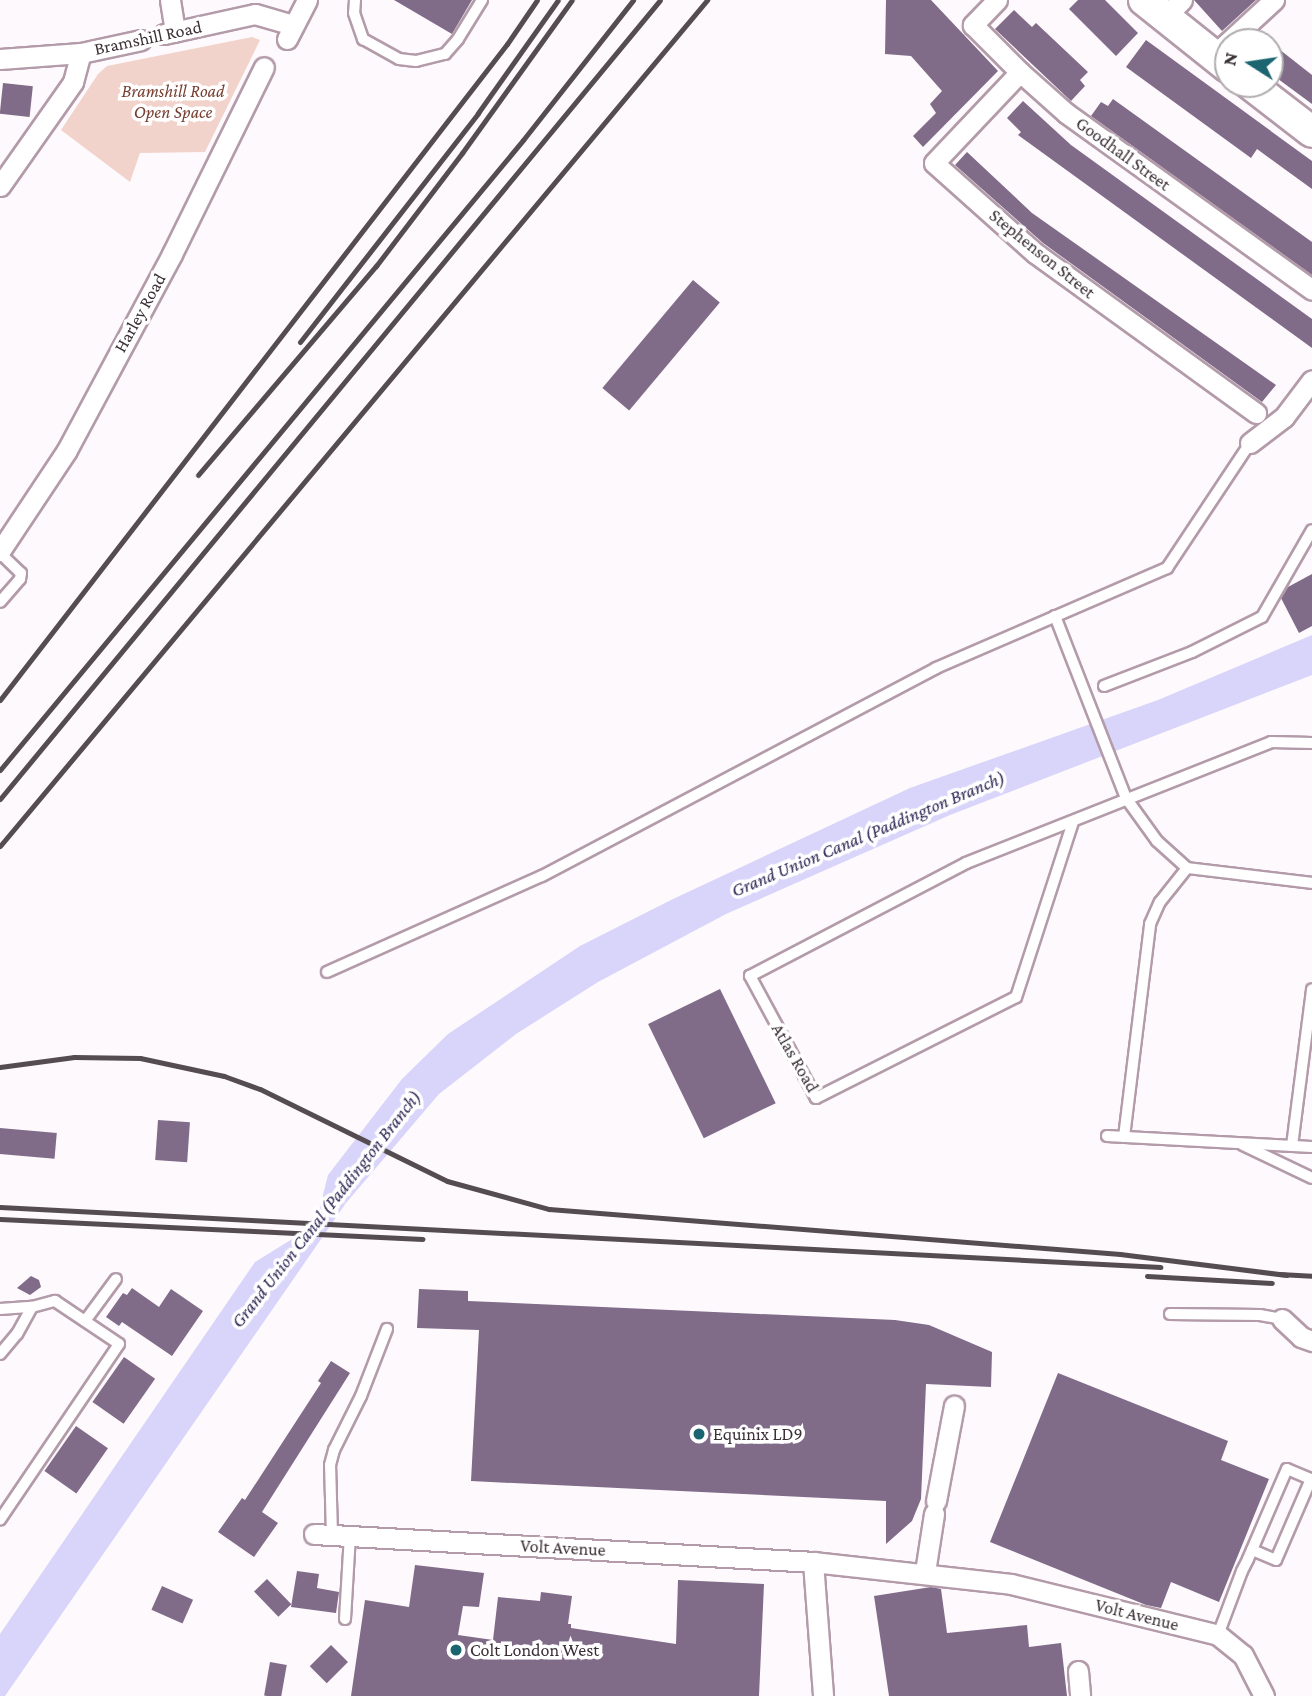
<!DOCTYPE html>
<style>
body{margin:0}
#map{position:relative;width:1312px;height:1696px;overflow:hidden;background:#fef9fc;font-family:"Crimson Pro",serif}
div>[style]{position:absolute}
.green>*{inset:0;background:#f2d3cc}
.water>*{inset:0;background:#d8d4fa}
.building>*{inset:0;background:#806b89;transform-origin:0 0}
.roads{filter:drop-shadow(2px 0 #b39ba9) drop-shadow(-2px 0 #b39ba9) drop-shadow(0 2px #b39ba9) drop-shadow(0 -2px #b39ba9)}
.service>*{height:10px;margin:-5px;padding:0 5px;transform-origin:5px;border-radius:5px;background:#fff}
.minor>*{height:19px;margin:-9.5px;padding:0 9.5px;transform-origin:9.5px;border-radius:9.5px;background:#fff}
.primary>*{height:30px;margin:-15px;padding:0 15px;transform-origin:15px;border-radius:15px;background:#fff}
.rail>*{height:5px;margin:-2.5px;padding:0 2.5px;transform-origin:2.5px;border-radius:2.5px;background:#554c52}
.dots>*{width:19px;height:19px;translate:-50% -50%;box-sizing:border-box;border:4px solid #fff;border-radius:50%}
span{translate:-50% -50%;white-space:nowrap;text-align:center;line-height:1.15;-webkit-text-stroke:7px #fff;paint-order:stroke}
.street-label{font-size:18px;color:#3a3036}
.park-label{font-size:18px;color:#773f32;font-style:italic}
.poi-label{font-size:18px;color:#3a3036}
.left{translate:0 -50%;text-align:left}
.water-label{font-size:19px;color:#2e2654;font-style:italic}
.north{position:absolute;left:1214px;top:28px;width:70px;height:70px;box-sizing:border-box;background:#fff;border:2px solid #b0acaf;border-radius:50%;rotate:282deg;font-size:19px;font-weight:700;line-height:28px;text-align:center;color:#3a3036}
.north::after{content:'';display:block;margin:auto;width:24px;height:32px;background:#1b6571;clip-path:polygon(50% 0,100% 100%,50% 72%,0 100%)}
</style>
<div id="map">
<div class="green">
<i style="clip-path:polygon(252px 37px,260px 40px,205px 152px,140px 153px,130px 182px,61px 130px,98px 74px,107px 66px)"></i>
</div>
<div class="water">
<i style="clip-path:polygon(1312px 635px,1312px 675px,950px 815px,726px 914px,598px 982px,516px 1034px,439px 1094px,346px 1203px,5px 1696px,0 1696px,0 1634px,255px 1262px,302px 1233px,320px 1207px,328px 1175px,402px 1079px,448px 1034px,580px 946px,673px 899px,910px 788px,1158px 700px)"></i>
</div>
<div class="building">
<i style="clip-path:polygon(394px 0,472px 0,452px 34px)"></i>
<i style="clip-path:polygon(886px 0,931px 0,998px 71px,923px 147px,913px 136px,936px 113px,930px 104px,942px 91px,911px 56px,885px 54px)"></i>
<i style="clip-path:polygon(1078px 0,1105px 0,1138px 33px,1116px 56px,1069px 9px)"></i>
<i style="clip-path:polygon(1194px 0,1256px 0,1222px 31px)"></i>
<i style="clip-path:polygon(1014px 10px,1032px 27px,1036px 23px,1088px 72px,1080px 80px,1085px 86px,1071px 101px,995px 29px)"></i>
<i style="clip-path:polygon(1257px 32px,1270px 42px,1246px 42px)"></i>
<i style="clip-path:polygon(1146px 40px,1312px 161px,1312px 189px,1257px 149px,1251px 158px,1126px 67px)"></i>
<i style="clip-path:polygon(1270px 42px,1312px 75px,1312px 104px,1270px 73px)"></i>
<i style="left:3px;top:83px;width:30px;height:31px;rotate:6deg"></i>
<i style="clip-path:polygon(1113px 99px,1312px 242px,1312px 275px,1091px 116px,1101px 102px,1108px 106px)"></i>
<i style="clip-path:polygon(1023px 101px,1071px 145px,1312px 319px,1312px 348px,1018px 135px,1021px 132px,1007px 118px)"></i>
<i style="clip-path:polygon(967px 152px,1032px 213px,1276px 385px,1262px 402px,1043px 243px,955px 165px)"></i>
<i style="left:693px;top:280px;width:35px;height:141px;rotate:40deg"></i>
<i style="clip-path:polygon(1312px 574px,1312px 626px,1299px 633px,1281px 598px,1288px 587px)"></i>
<i style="left:720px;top:989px;width:127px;height:80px;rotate:64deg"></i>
<i style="left:158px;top:1120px;width:32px;height:40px;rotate:4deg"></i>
<i style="left:0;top:1128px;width:57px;height:26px;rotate:5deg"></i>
<i style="clip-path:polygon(31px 1276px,39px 1280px,41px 1287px,30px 1295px,17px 1288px)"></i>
<i style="clip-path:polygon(132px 1288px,159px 1307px,171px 1289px,203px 1311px,172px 1356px,122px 1322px,119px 1326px,106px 1317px,123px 1293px,127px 1295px)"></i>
<i style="clip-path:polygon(419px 1289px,468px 1291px,468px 1301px,895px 1320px,929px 1325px,992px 1352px,991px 1387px,926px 1384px,921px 1499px,912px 1521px,886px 1544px,886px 1501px,471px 1481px,479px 1330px,417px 1328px)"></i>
<i style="left:124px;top:1357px;width:38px;height:55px;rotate:35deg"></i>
<i style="clip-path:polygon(331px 1361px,350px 1373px,262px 1512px,278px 1523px,254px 1557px,218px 1532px,242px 1498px,245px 1500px,321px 1383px,318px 1381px)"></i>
<i style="clip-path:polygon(1058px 1373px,1228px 1441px,1221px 1460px,1269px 1479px,1219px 1602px,1171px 1582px,1161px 1608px,1146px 1605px,990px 1542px)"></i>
<i style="left:76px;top:1426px;width:39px;height:55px;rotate:35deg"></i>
<i style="clip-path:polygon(415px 1565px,484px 1573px,479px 1607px,463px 1606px,458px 1635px,493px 1640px,498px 1597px,540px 1601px,541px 1592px,572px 1596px,568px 1624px,571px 1624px,571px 1628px,676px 1644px,678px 1580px,764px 1584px,759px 1696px,351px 1696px,365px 1600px,409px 1607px)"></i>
<i style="clip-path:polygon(297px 1571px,319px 1574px,317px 1588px,339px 1592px,336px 1613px,291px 1607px)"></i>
<i style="left:267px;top:1579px;width:35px;height:18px;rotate:46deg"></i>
<i style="left:162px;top:1586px;width:34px;height:26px;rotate:24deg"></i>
<i style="clip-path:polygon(931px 1587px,941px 1589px,947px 1633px,1027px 1625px,1029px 1647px,1061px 1643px,1067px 1696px,889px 1696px,874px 1596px)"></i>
<i style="left:331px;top:1645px;width:24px;height:30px;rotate:45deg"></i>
<i style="left:270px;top:1662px;width:17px;height:34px;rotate:10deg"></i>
</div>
<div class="roads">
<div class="service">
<i style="left:355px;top:0;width:13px;rotate:94deg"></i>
<i style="left:354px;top:13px;width:28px;rotate:71deg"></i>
<i style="left:363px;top:39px;width:41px;rotate:29.1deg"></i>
<i style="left:399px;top:59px;width:17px;rotate:7deg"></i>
<i style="left:416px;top:61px;width:30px;rotate:-14deg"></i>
<i style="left:445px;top:54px;width:20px;rotate:-49deg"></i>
<i style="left:458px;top:39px;width:46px;rotate:-58.4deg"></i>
<i style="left:0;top:553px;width:29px;rotate:44deg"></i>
<i style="left:21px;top:573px;width:6px;rotate:99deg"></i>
<i style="left:20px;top:579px;width:30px;rotate:131deg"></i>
<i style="left:1055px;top:616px;width:195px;rotate:68.7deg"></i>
<i style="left:1126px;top:798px;width:53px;rotate:54.2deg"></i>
<i style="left:1157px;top:841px;width:40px;rotate:42deg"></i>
<i style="left:1187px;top:868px;width:126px;rotate:6.8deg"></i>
<i style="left:1104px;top:686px;width:94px;rotate:-21.1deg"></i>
<i style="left:1192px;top:652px;width:78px;rotate:-26.6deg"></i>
<i style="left:1262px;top:617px;width:100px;rotate:-60.1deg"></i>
<i style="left:1073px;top:822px;width:184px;rotate:108deg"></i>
<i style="left:1016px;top:997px;width:224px;rotate:153.2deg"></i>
<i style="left:816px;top:1098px;width:139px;rotate:-118.4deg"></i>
<i style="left:750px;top:976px;width:244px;rotate:-27.6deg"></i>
<i style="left:966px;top:863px;width:328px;rotate:-21.6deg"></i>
<i style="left:1271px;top:742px;width:41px;rotate:1.4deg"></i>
<i style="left:327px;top:972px;width:235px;rotate:-24.1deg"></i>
<i style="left:542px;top:876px;width:446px;rotate:-27.8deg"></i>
<i style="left:936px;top:668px;width:252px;rotate:-23.4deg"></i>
<i style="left:1167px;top:568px;width:150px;rotate:-56.4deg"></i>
<i style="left:1107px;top:1136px;width:205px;rotate:3.1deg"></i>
<i style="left:1124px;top:1137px;width:215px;rotate:-83deg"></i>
<i style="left:1150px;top:924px;width:24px;rotate:-66deg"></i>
<i style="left:1160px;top:902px;width:43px;rotate:-51.5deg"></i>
<i style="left:1243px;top:1145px;width:76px;rotate:25.6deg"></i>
<i style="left:1292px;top:1146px;width:158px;rotate:-82.7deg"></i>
<i style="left:0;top:1309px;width:32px;rotate:-4deg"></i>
<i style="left:1170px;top:1314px;width:90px;rotate:0.6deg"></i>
<i style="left:1260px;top:1315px;width:22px;rotate:10deg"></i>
<i style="left:85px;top:1321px;width:52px;rotate:-53.6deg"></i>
<i style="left:0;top:1354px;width:26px;rotate:-50deg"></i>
<i style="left:17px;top:1334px;width:31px;rotate:-61deg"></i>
<i style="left:32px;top:1307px;width:24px;rotate:-15deg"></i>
<i style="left:55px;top:1301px;width:77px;rotate:33.9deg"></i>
<i style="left:119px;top:1344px;width:212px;rotate:124.1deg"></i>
<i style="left:332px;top:1535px;width:70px;rotate:-91.6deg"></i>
<i style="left:330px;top:1465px;width:16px;rotate:-75deg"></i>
<i style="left:334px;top:1450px;width:60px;rotate:-63.4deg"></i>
<i style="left:361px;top:1396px;width:72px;rotate:-68.8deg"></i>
<i style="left:345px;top:1619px;width:83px;rotate:-86.6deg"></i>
<i style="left:1218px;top:1635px;width:68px;rotate:-69.4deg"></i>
<i style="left:1242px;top:1571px;width:13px;rotate:-63deg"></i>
<i style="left:1248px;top:1559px;width:98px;rotate:-66.6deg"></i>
<i style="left:1287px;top:1469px;width:26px;rotate:23deg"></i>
<i style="left:1311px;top:1479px;width:88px;rotate:113.4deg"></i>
<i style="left:1276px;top:1560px;width:26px;rotate:-157deg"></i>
</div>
<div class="minor">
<i style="left:170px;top:0;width:32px;rotate:81deg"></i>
<i style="left:997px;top:0;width:35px;rotate:134deg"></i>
<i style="left:973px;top:25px;width:66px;rotate:45deg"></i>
<i style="left:1020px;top:72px;width:62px;rotate:41.7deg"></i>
<i style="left:1066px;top:113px;width:303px;rotate:35.7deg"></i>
<i style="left:1165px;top:17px;width:24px;rotate:-45deg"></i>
<i style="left:164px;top:34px;width:93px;rotate:-12.4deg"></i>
<i style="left:255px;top:14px;width:40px;rotate:16deg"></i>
<i style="left:287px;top:39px;width:44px;rotate:-62.9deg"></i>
<i style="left:1213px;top:56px;width:83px;rotate:-42.6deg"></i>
<i style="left:0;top:59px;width:81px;rotate:-4.2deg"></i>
<i style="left:81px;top:53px;width:61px;rotate:-12.2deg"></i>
<i style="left:1020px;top:72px;width:125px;rotate:133.4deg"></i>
<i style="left:934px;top:163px;width:135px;rotate:41.7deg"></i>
<i style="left:1035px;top:253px;width:273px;rotate:35.9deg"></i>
<i style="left:0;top:186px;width:127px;rotate:-54.9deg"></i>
<i style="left:73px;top:82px;width:30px;rotate:-75deg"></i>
<i style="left:1250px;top:443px;width:43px;rotate:-37.4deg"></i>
<i style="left:1284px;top:417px;width:46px;rotate:-52.9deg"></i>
<i style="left:0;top:551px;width:121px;rotate:-56.4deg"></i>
<i style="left:67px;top:450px;width:222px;rotate:-61.8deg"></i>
<i style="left:172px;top:254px;width:208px;rotate:-63.8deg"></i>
<i style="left:1282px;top:1319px;width:26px;rotate:43deg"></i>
<i style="left:1301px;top:1337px;width:12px;rotate:20deg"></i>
<i style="left:936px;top:1501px;width:97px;rotate:-79.3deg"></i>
<i style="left:314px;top:1534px;width:500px;rotate:3.2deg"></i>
<i style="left:813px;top:1562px;width:199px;rotate:6.3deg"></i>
<i style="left:1011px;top:1584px;width:213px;rotate:13.8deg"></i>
<i style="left:1218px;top:1635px;width:32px;rotate:39deg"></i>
<i style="left:1243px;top:1655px;width:46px;rotate:62.9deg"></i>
<i style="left:813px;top:1562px;width:134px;rotate:85.7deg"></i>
<i style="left:925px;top:1572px;width:59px;rotate:-81.2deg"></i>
<i style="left:1078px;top:1671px;width:25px;rotate:85deg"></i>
</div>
<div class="primary">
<i style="left:1144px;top:0;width:107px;rotate:38.6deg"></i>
<i style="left:1250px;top:84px;width:78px;rotate:37.7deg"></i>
</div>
</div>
<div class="rail">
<i style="left:300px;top:342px;width:290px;rotate:-52.1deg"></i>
<i style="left:478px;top:113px;width:138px;rotate:-54.7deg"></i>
<i style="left:198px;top:475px;width:275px;rotate:-49.6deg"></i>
<i style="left:376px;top:266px;width:142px;rotate:-52.7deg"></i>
<i style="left:462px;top:153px;width:188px;rotate:-54.3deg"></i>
<i style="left:0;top:700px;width:829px;rotate:-52.3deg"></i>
<i style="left:507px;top:44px;width:53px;rotate:-55.7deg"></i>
<i style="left:0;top:770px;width:819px;rotate:-50.3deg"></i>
<i style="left:523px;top:140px;width:178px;rotate:-51.8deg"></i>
<i style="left:0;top:799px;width:1036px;rotate:-50.44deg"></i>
<i style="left:0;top:846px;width:1103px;rotate:-50.11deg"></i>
<i style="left:0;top:1067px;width:75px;rotate:-7.7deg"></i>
<i style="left:74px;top:1057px;width:66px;rotate:0.9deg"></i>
<i style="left:140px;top:1058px;width:86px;rotate:12.1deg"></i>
<i style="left:224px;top:1076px;width:38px;rotate:20deg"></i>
<i style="left:260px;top:1089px;width:208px;rotate:26.2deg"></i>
<i style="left:447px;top:1181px;width:106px;rotate:15.4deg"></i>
<i style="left:549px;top:1209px;width:573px;rotate:4.51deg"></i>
<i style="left:1120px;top:1254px;width:168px;rotate:7.2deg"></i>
<i style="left:0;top:1207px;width:1162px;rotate:2.96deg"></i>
<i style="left:0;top:1219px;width:423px;rotate:2.7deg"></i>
<i style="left:1279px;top:1274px;width:33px;rotate:3deg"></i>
<i style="left:1147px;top:1276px;width:125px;rotate:3.2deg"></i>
</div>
<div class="dots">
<i style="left:699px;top:1434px;background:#1b6571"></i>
<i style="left:456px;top:1650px;background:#1b6571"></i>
</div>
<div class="street-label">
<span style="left:148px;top:38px;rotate:-12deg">Bramshill Road</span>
<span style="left:1123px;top:154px;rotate:36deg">Goodhall Street</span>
<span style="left:1042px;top:254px;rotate:39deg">Stephenson Street</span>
<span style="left:140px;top:313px;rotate:-61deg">Harley Road</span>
<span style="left:795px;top:1058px;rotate:60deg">Atlas Road</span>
<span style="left:563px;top:1548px;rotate:3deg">Volt Avenue</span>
<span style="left:1137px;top:1615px;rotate:14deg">Volt Avenue</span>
</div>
<div class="park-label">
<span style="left:173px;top:102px">Bramshill Road<br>Open Space</span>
</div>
<div class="poi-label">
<span class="left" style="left:713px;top:1434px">Equinix LD9</span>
<span class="left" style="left:470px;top:1650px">Colt London West</span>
</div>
<div class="water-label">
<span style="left:868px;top:834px;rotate:-23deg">Grand Union Canal (Paddington Branch)</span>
<span style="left:326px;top:1209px;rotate:-52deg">Grand Union Canal (Paddington Branch)</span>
</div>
<div class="north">N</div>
</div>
